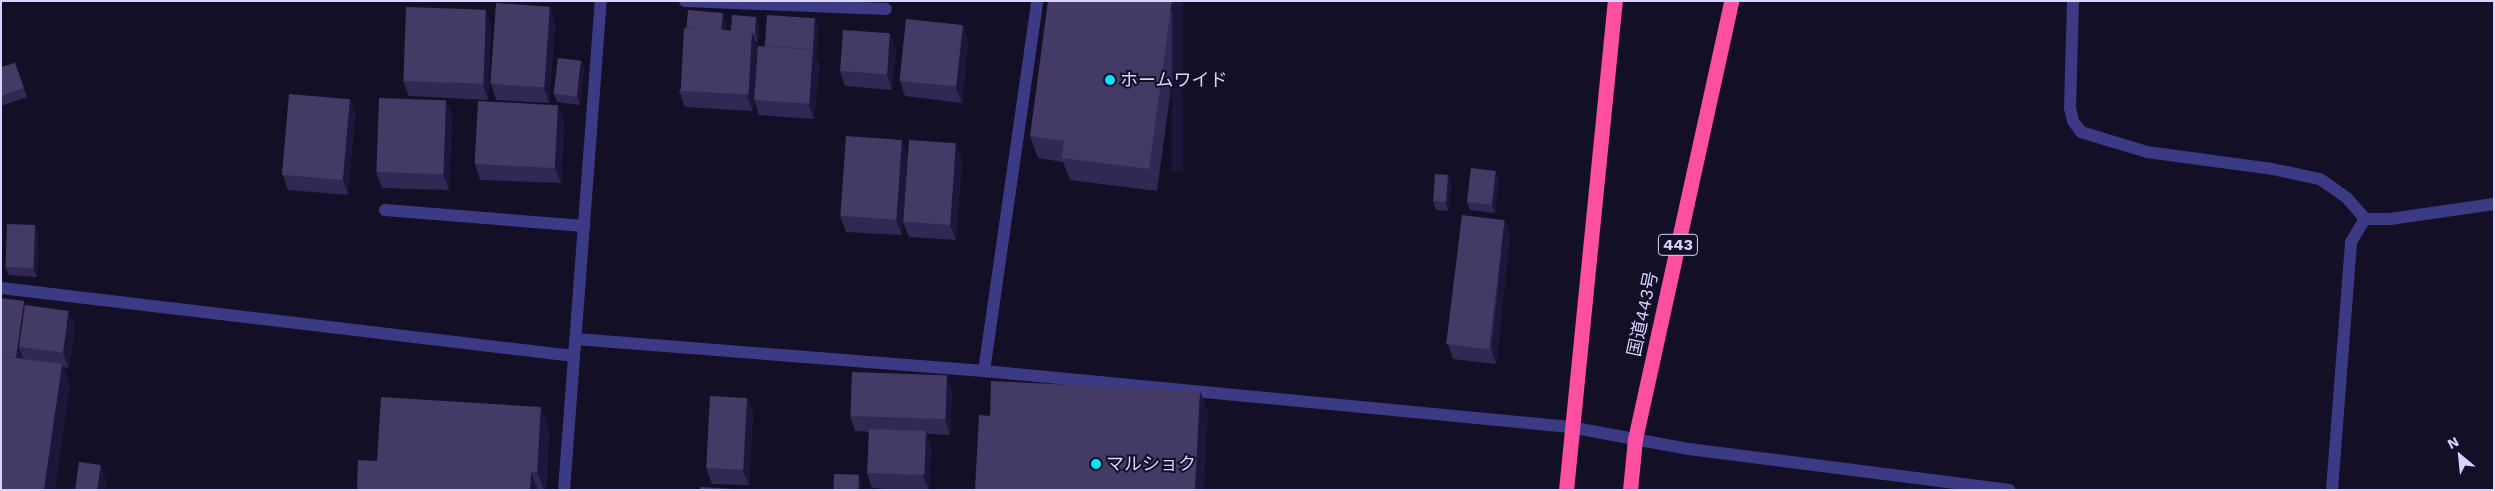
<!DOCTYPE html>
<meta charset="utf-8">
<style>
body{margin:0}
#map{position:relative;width:2495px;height:491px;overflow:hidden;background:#130f26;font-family:"Work Sans","Noto Sans JP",sans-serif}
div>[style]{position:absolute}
.street>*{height:12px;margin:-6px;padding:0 6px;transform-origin:6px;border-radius:6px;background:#3d3a85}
.highway>*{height:15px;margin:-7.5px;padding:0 7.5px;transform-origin:7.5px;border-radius:7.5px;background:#ff4fa3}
.wall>*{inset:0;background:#312854}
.shaded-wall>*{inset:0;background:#1d163a;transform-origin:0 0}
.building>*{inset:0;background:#433a66;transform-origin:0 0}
.dots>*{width:14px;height:14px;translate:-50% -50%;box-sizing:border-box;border:2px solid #130f26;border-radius:50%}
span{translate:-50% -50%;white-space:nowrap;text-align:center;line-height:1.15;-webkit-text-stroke:4px #130f26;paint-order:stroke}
.shield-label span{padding:1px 4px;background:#130f26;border:1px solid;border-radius:4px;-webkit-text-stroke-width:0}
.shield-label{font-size:16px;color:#d9d4ff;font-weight:700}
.poi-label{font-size:18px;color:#d9d4ff}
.left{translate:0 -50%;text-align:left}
.street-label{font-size:18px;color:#d9d4ff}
.frame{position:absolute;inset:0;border:2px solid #d9d4ff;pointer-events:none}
.north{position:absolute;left:2435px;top:431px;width:50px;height:50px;-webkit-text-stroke:4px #130f26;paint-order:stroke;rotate:332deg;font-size:14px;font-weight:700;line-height:20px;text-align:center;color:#d9d4ff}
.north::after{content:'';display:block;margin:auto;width:18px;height:22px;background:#d9d4ff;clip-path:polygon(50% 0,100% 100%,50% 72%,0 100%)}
</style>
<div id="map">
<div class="street">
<i style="left:685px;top:1px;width:201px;rotate:2.3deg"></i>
<i style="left:2073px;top:1px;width:107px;rotate:91.6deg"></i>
<i style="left:2070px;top:108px;width:13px;rotate:77deg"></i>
<i style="left:2073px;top:121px;width:14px;rotate:54deg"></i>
<i style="left:2081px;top:132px;width:69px;rotate:16.9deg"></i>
<i style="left:2147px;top:152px;width:126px;rotate:7.7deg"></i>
<i style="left:2272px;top:169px;width:49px;rotate:11.8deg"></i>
<i style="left:2320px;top:179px;width:33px;rotate:35deg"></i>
<i style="left:2347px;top:198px;width:28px;rotate:49deg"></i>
<i style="left:2365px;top:219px;width:25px"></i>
<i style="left:2390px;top:219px;width:105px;rotate:-8.2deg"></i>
<i style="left:385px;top:210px;width:200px;rotate:4.6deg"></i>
<i style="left:1px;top:288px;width:577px;rotate:6.77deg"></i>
<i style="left:576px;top:339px;width:409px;rotate:4.5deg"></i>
<i style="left:984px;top:371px;width:589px;rotate:5.46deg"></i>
<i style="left:1570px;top:427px;width:121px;rotate:10.5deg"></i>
<i style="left:1689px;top:449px;width:323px;rotate:7.3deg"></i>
<i style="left:984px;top:371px;width:374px;rotate:-81.8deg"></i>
<i style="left:564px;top:490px;width:490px;rotate:-85.7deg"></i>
<i style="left:2332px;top:490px;width:249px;rotate:-85.6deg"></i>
<i style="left:2351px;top:242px;width:27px;rotate:-59deg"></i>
</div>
<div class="highway">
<i style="left:1566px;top:490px;width:491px;rotate:-84.3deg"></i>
<i style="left:1630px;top:490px;width:51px;rotate:-84.4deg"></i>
<i style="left:1635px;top:439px;width:448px;rotate:-77.6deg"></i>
</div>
<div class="wall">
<i style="clip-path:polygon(1183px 1px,1157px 191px,1070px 180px,1063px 162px,1038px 158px,1030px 136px)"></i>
<i style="clip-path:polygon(555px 22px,549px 103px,496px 100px,491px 84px)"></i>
<i style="clip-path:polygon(726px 22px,726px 31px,731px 31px,759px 25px,758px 42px,756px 42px,758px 48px,753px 111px,685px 107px,679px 91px)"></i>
<i style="clip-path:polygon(491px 25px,488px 100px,409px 96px,403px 81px)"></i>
<i style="clip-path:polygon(963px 25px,968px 41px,962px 103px,905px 96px,900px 81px)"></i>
<i style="clip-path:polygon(818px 27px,816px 58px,819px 65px,814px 119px,759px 115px,754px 100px,764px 46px)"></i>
<i style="clip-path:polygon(896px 48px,892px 90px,845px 86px,840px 71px)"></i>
<i style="clip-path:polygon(581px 61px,584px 69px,580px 105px,557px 102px,554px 94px)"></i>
<i style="clip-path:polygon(15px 63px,27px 97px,1px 106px,1px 67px)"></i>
<i style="clip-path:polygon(350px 99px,355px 114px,348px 195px,288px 190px,283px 175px)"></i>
<i style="clip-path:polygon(452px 115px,449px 190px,382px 188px,376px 172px)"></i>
<i style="clip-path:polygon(564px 120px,561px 183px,480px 180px,475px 164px)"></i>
<i style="clip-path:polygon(907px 155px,902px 235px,846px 232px,840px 216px)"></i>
<i style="clip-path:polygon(962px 159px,956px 240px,909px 237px,903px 222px)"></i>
<i style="clip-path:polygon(1499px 179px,1495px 213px,1470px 210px,1467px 202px)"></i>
<i style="clip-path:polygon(1451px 184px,1448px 211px,1436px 210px,1433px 201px)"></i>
<i style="clip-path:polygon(38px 234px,37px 277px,9px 275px,5px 267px)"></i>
<i style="clip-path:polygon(1510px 235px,1496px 364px,1453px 359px,1448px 344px)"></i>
<i style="clip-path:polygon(24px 301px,25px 305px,75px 326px,69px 368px,63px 367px,70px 386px,1px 490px)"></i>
<i style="clip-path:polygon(952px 391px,950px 435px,927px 434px,931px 446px,929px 490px,904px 490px,872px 488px,867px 473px,869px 432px,855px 431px,850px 416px)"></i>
<i style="clip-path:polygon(747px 398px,753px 413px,749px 485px,712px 484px,706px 468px)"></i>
<i style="clip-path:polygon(549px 429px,546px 490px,357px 490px,377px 461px)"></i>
</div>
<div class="shaded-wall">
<i style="left:1172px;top:1px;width:11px;height:170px"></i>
<i style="clip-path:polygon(550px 7px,555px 22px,549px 103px,544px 88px)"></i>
<i style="clip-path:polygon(486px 10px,491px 25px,488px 100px,483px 84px)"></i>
<i style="clip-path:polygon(723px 13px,726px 22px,725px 45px,721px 37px)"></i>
<i style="clip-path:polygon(756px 17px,759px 25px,758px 42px,755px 33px)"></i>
<i style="clip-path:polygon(815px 18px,818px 27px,816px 58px,819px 65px,814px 119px,809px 104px)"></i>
<i style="clip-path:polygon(963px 25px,968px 41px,962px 103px,956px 88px)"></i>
<i style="clip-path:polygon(752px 32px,758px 48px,753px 111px,747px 96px)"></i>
<i style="clip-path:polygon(890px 33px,896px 48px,892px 90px,887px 74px)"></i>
<i style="clip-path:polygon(581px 61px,584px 69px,580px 105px,577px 97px)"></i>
<i style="clip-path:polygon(350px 99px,355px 114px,348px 195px,343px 180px)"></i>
<i style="clip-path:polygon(446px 100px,452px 115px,449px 190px,443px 175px)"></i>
<i style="clip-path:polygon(558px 105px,564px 120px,561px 183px,555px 168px)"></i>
<i style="clip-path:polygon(902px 140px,907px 155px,902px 235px,896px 220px)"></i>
<i style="clip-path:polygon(956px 143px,962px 159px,956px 240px,950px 225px)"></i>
<i style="clip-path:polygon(1496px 171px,1499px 179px,1495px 213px,1492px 204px)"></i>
<i style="clip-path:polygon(1448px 175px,1451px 184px,1448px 211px,1445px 202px)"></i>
<i style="clip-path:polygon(1505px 220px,1510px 235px,1496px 364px,1491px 348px)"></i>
<i style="clip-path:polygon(35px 225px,38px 234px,37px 277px,33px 268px)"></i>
<i style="clip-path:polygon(24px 301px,31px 321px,19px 347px,25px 362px,16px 360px)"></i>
<i style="clip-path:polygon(69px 311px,75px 326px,69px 368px,63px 353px)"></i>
<i style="clip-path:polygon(62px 364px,70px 386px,55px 490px,44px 490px)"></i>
<i style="clip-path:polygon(947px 376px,952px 391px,950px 435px,945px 420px)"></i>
<i style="clip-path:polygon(1200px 391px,1208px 412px,1204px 490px,1195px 490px)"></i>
<i style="clip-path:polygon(747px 398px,753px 413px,749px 485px,743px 470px)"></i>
<i style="clip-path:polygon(541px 407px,549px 429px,546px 490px,544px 490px,537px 472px)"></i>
<i style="clip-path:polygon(926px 431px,931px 446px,929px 490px,923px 476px)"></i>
<i style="clip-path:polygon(101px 465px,106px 480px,105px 490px,98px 490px)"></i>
<i style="clip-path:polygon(531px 472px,538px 490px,530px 490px)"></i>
<i style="clip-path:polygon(859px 475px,862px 484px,861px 490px,858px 490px)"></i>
</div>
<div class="building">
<i style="clip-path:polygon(1048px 1px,1172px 1px,1149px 169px,1062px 158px,1064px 141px,1030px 136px)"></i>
<i style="left:496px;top:3px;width:54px;height:81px;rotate:4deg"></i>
<i style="left:406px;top:7px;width:80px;height:74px;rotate:2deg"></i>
<i style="left:688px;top:10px;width:35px;height:18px;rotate:5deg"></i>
<i style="clip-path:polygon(732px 15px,756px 17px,755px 33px,752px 33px,752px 32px,731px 31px)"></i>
<i style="left:767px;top:15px;width:48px;height:31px;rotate:4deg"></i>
<i style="left:906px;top:19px;width:57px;height:62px;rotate:6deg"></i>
<i style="left:684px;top:28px;width:68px;height:63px;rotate:3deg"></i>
<i style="left:843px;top:30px;width:47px;height:41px;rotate:4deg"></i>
<i style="left:758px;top:46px;width:55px;height:54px;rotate:4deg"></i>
<i style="left:558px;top:58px;width:23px;height:36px;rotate:7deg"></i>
<i style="clip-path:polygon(15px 63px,24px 88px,1px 96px,1px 67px)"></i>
<i style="left:289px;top:94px;width:61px;height:81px;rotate:5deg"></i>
<i style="left:379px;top:98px;width:67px;height:74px;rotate:2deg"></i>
<i style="left:478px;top:101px;width:80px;height:63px;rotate:3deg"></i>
<i style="left:846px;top:136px;width:56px;height:80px;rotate:4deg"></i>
<i style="left:909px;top:140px;width:47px;height:82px;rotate:4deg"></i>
<i style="left:1471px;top:168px;width:25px;height:34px;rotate:7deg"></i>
<i style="left:1435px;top:174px;width:13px;height:27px;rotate:4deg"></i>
<i style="left:1462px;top:215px;width:43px;height:130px;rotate:7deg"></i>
<i style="left:7px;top:224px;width:28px;height:43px;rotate:2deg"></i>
<i style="clip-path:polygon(1px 298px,24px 301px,16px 358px,1px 356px)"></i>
<i style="left:25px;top:305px;width:44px;height:42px;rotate:8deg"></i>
<i style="clip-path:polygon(1px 356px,62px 364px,44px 490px,1px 490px)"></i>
<i style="left:852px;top:372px;width:95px;height:44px;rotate:2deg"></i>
<i style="clip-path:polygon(991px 381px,1200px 391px,1195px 490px,975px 490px,979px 415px,990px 416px)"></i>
<i style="left:710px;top:396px;width:37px;height:72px;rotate:3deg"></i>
<i style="clip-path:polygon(381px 397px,541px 407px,537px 472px,531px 472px,530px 490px,357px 490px,358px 460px,377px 461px)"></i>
<i style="left:869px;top:429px;width:57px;height:44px;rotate:2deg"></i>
<i style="left:79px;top:462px;width:22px;height:28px;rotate:8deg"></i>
<i style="left:834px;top:474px;width:25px;height:16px;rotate:2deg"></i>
<i style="clip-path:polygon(700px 487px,752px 490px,700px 490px)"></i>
</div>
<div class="dots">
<i style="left:1110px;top:80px;background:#00e5ff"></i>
<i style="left:1096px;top:464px;background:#00e5ff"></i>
</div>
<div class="shield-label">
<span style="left:1678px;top:245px">443</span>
</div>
<div class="poi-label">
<span class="left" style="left:1120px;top:80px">ホームワイド</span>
<span class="left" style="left:1106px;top:464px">マルショク</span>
</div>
<div class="street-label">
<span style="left:1643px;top:314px;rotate:-78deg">国道443号</span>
</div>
<div class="frame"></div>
<div class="north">N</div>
</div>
